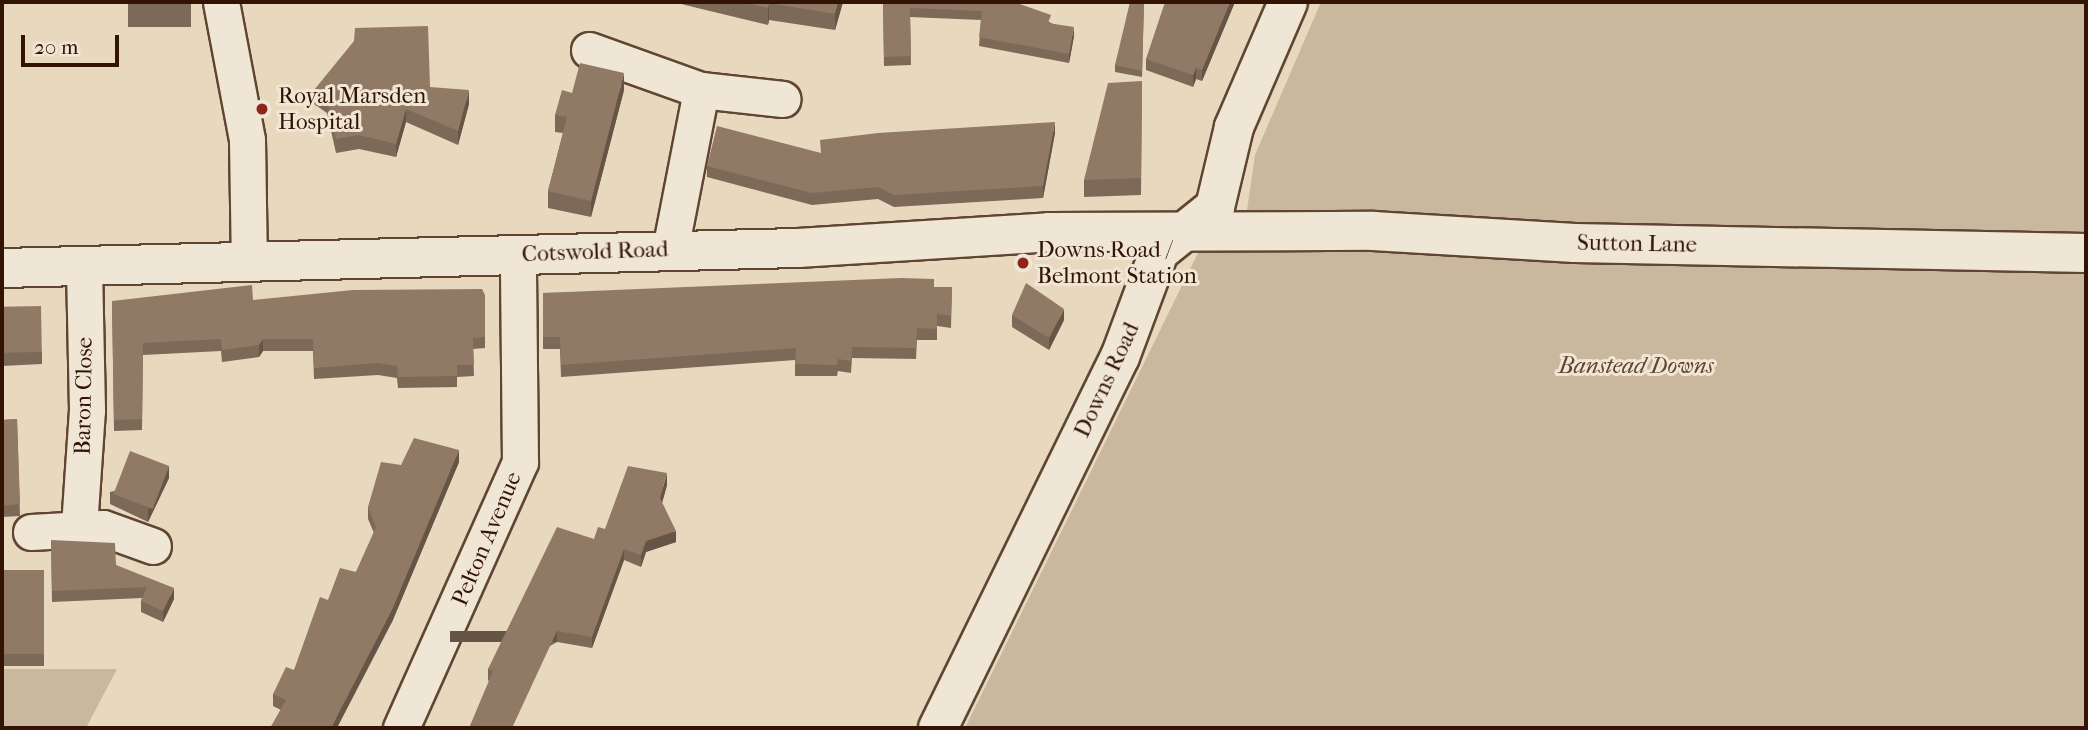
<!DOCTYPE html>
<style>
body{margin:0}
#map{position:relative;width:2088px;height:730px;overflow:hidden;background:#e8d8be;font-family:"IM FELL French Canon",serif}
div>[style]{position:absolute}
.green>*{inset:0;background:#c9b79e}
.roads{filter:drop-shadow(2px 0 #604532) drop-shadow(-2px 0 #604532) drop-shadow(0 2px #604532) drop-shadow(0 -2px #604532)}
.minor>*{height:35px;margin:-17.5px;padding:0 17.5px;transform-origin:17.5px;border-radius:17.5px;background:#f0e6d5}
.tertiary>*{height:38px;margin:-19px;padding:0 19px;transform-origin:19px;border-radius:19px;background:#f0e6d5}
.secondary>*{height:38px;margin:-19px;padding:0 19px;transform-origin:19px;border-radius:19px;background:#f0e6d5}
.wall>*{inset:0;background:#7d6957;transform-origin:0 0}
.shaded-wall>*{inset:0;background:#665547;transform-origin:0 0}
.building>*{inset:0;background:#917a65;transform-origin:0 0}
.dots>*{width:19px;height:19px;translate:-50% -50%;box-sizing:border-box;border:4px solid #f0e6d5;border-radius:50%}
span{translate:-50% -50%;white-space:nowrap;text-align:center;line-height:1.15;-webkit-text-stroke:6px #f0e6d5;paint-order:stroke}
.poi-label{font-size:23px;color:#331404}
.left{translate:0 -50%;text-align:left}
.street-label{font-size:23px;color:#331404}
.park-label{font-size:23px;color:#604532;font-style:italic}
.frame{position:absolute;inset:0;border:4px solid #331404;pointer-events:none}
.scale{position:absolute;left:21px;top:35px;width:98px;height:32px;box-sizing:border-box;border:4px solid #331404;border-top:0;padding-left:9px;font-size:21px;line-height:24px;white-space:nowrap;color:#331404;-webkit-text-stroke:5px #f0e6d5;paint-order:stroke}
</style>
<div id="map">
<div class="green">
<i style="clip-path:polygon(1321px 2px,2086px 2px,2086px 728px,965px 728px,1198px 253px,1241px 252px,1255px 155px)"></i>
<i style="clip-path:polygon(2px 669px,117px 669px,86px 728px,2px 728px)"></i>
</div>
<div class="roads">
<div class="minor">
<i style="left:221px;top:2px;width:140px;rotate:79.3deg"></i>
<i style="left:247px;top:140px;width:123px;rotate:89.1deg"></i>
<i style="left:589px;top:50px;width:119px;rotate:19.7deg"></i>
<i style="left:701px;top:90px;width:82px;rotate:6.3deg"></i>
<i style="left:670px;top:250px;width:163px;rotate:-79deg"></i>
<i style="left:79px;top:527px;width:117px;rotate:-86.1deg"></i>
<i style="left:87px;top:410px;width:144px;rotate:-91.2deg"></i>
<i style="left:31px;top:532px;width:72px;rotate:-3.2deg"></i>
<i style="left:103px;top:528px;width:53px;rotate:19.8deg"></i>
<i style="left:401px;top:728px;width:291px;rotate:-65.9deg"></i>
<i style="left:520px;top:462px;width:208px;rotate:-90.6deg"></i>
</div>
<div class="tertiary">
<i style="left:938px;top:728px;width:413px;rotate:-63.9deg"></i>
<i style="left:1120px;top:357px;width:112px;rotate:-69.6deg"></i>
<i style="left:1159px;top:252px;width:72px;rotate:-38.8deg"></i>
<i style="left:1215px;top:207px;width:82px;rotate:-76.6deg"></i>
<i style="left:1234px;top:127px;width:136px;rotate:-66.6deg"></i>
</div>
<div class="secondary">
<i style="left:2px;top:268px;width:796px;rotate:-1.44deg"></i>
<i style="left:798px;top:248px;width:252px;rotate:-3.6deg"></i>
<i style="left:1049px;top:232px;width:324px;rotate:-0.2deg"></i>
<i style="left:1373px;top:231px;width:202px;rotate:3.4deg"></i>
<i style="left:1575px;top:243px;width:511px;rotate:1.12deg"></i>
</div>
</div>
<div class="wall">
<i style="left:128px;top:2px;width:63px;height:25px"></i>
<i style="clip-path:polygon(277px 2px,316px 2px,316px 3px,277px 4px)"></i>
<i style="clip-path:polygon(434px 2px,469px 2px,469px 3px,434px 4px)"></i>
<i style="clip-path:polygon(675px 2px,843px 2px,835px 30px,769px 20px,768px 25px,685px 5px)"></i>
<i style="clip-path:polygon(883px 2px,1014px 2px,1074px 36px,1069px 63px,979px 46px,981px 20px,910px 17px,911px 65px,884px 66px)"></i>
<i style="clip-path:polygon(1144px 2px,1142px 77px,1115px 72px,1115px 65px)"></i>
<i style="clip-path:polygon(1235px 2px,1202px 81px,1196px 79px,1193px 87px,1146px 70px,1146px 59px)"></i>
<i style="clip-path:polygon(1142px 81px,1141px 195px,1084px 197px,1084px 180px)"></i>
<i style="clip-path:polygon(430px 87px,469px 104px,458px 145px,406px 122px,396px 157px,359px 149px,336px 153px,327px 113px,314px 104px,314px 90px)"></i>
<i style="clip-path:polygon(624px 90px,591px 217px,548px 208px,548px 191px,563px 133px,555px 132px,555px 115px,572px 93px)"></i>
<i style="clip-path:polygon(1055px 133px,1043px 198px,894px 207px,878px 199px,812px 205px,707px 177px,707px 166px,820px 153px)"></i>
<i style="clip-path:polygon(934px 287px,952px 287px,951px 328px,937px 326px,937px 340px,917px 340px,916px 359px,852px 358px,851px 373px,838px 371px,837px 376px,795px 376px,795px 360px,561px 377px,560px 349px,543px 349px,543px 293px)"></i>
<i style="clip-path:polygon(485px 295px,485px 348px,473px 349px,474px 376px,457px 377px,457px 387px,398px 388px,397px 378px,378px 375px,314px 379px,313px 351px,263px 351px,259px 357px,222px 362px,221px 351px,143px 355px,142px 430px,114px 431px,112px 301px,253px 300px)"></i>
<i style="clip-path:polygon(2px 309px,42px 352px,42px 364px,2px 366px)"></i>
<i style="clip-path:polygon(1012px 315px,1064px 320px,1049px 350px,1012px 327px)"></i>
<i style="clip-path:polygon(17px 419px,20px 516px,2px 517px,2px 420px)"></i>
<i style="clip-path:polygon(459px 462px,392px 622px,281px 710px,273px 706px,273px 694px,294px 670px,328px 600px,356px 572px,374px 533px,368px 519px,368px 507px,401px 465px)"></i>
<i style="clip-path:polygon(169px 478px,148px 522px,110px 504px,110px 492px)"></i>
<i style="clip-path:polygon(667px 485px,662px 503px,676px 542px,646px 552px,641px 567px,624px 560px,592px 648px,557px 642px,488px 681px,488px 669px,594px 539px,605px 529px)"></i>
<i style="clip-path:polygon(51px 540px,116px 565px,174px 599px,163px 622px,141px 612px,141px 601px,142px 598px,52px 602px)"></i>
<i style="left:2px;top:570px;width:42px;height:96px"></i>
</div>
<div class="shaded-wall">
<i style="clip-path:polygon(838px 2px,843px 2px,835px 30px,835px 14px)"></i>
<i style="clip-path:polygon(1230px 2px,1235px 2px,1202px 81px,1202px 70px)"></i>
<i style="clip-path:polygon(769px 3px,769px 20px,768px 25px,768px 8px)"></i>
<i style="clip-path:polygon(1074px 27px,1074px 36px,1069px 63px,1069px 54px)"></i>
<i style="clip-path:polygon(1196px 68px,1196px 79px,1193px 87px,1193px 75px)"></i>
<i style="clip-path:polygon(624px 73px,624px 90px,591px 217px,591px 201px)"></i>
<i style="clip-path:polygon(469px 90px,469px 104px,458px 145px,458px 131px)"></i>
<i style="clip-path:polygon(406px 109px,406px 122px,396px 157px,396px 144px)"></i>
<i style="clip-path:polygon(1055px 122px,1055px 133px,1043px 198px,1043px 186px)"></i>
<i style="clip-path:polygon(1064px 309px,1064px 320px,1049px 350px,1049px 338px)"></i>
<i style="clip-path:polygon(263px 339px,263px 351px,259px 357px,259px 345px)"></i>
<i style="clip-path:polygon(459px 450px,459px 462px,392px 622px,337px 728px,331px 728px)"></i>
<i style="clip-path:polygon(169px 466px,169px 478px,148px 522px,148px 510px)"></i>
<i style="clip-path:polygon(667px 473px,667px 485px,660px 510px,660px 498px)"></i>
<i style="clip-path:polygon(676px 531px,676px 542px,646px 552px,641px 567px,641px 555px,646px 541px)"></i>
<i style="clip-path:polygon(624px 549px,624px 560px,592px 648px,592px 637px)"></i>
<i style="clip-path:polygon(174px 588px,174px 599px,163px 622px,163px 611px)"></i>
<i style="left:557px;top:631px;width:11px;height:107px;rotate:90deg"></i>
</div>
<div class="building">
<i style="clip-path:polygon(741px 2px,838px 2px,835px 14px,769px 3px,768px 8px)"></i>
<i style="clip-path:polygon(883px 2px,1014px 2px,1051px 15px,1048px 23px,1074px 27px,1069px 54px,979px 37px,982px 11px,910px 8px,911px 56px,884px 57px)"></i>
<i style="clip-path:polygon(1130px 2px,1144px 2px,1142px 71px,1115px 65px)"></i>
<i style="clip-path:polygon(1165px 2px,1230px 2px,1202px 70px,1196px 68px,1193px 75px,1146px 59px)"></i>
<i style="clip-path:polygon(428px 26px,430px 87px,469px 90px,458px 131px,406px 109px,396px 144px,359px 135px,336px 139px,327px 99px,314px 90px,354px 41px,355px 28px)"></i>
<i style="clip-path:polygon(580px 63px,624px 73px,591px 201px,548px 191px,567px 117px,555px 115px,562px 90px,572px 93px)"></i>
<i style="clip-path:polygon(1142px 81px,1141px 178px,1084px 180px,1108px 83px)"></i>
<i style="clip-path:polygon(1055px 122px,1043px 186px,894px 195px,878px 187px,812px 193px,707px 166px,717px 126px,821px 153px,820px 140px,878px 133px)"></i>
<i style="clip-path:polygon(901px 278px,934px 279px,934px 287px,952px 287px,951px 316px,937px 314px,937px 329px,917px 328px,916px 348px,852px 347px,851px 361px,838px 359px,837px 365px,795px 364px,796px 348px,561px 365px,560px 337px,543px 337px,543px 293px)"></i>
<i style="clip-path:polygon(1026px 283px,1064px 309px,1049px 338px,1012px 315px)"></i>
<i style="clip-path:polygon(252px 285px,253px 300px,353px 290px,482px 289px,485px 295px,485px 337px,473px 338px,474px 365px,457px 365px,457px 376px,398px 377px,397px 366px,378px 363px,314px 368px,313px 339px,263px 339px,259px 345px,222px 350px,221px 339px,143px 343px,142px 419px,114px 420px,112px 301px)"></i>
<i style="left:41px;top:306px;width:46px;height:39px;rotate:89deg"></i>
<i style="clip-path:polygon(17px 419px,20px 504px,2px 506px,2px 420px)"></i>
<i style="clip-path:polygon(414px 438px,459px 450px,392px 610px,331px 728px,270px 728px,286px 700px,273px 694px,286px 667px,294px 670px,320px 597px,328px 600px,340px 568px,356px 572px,376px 527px,368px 507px,381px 462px,401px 465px)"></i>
<i style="left:130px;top:451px;width:42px;height:46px;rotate:21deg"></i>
<i style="clip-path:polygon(628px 466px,667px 473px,660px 498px,676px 531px,646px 541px,641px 555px,624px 549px,592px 637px,557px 631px,512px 728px,469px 728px,493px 671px,488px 669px,557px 527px,594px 539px,598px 527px,605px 529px)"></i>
<i style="clip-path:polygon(51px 540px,115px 543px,116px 565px,174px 588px,163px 611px,141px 601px,147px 587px,52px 591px)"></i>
<i style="left:2px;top:570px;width:42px;height:84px"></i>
</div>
<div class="dots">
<i style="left:262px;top:109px;background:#8f2418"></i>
<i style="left:1023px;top:263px;background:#8f2418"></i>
</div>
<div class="poi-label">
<span class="left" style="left:278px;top:109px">Royal Marsden<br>Hospital</span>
<span class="left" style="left:1037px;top:263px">Downs Road /<br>Belmont Station</span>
</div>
<div class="street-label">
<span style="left:1637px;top:244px;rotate:1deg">Sutton Lane</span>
<span style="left:595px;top:252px;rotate:-2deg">Cotswold Road</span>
<span style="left:1107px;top:380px;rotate:-65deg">Downs Road</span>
<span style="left:84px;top:396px;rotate:-89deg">Baron Close</span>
<span style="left:487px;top:539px;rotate:-67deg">Pelton Avenue</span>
</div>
<div class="park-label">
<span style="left:1636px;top:366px">Banstead Downs</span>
</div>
<div class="frame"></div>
<div class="scale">20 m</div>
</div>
